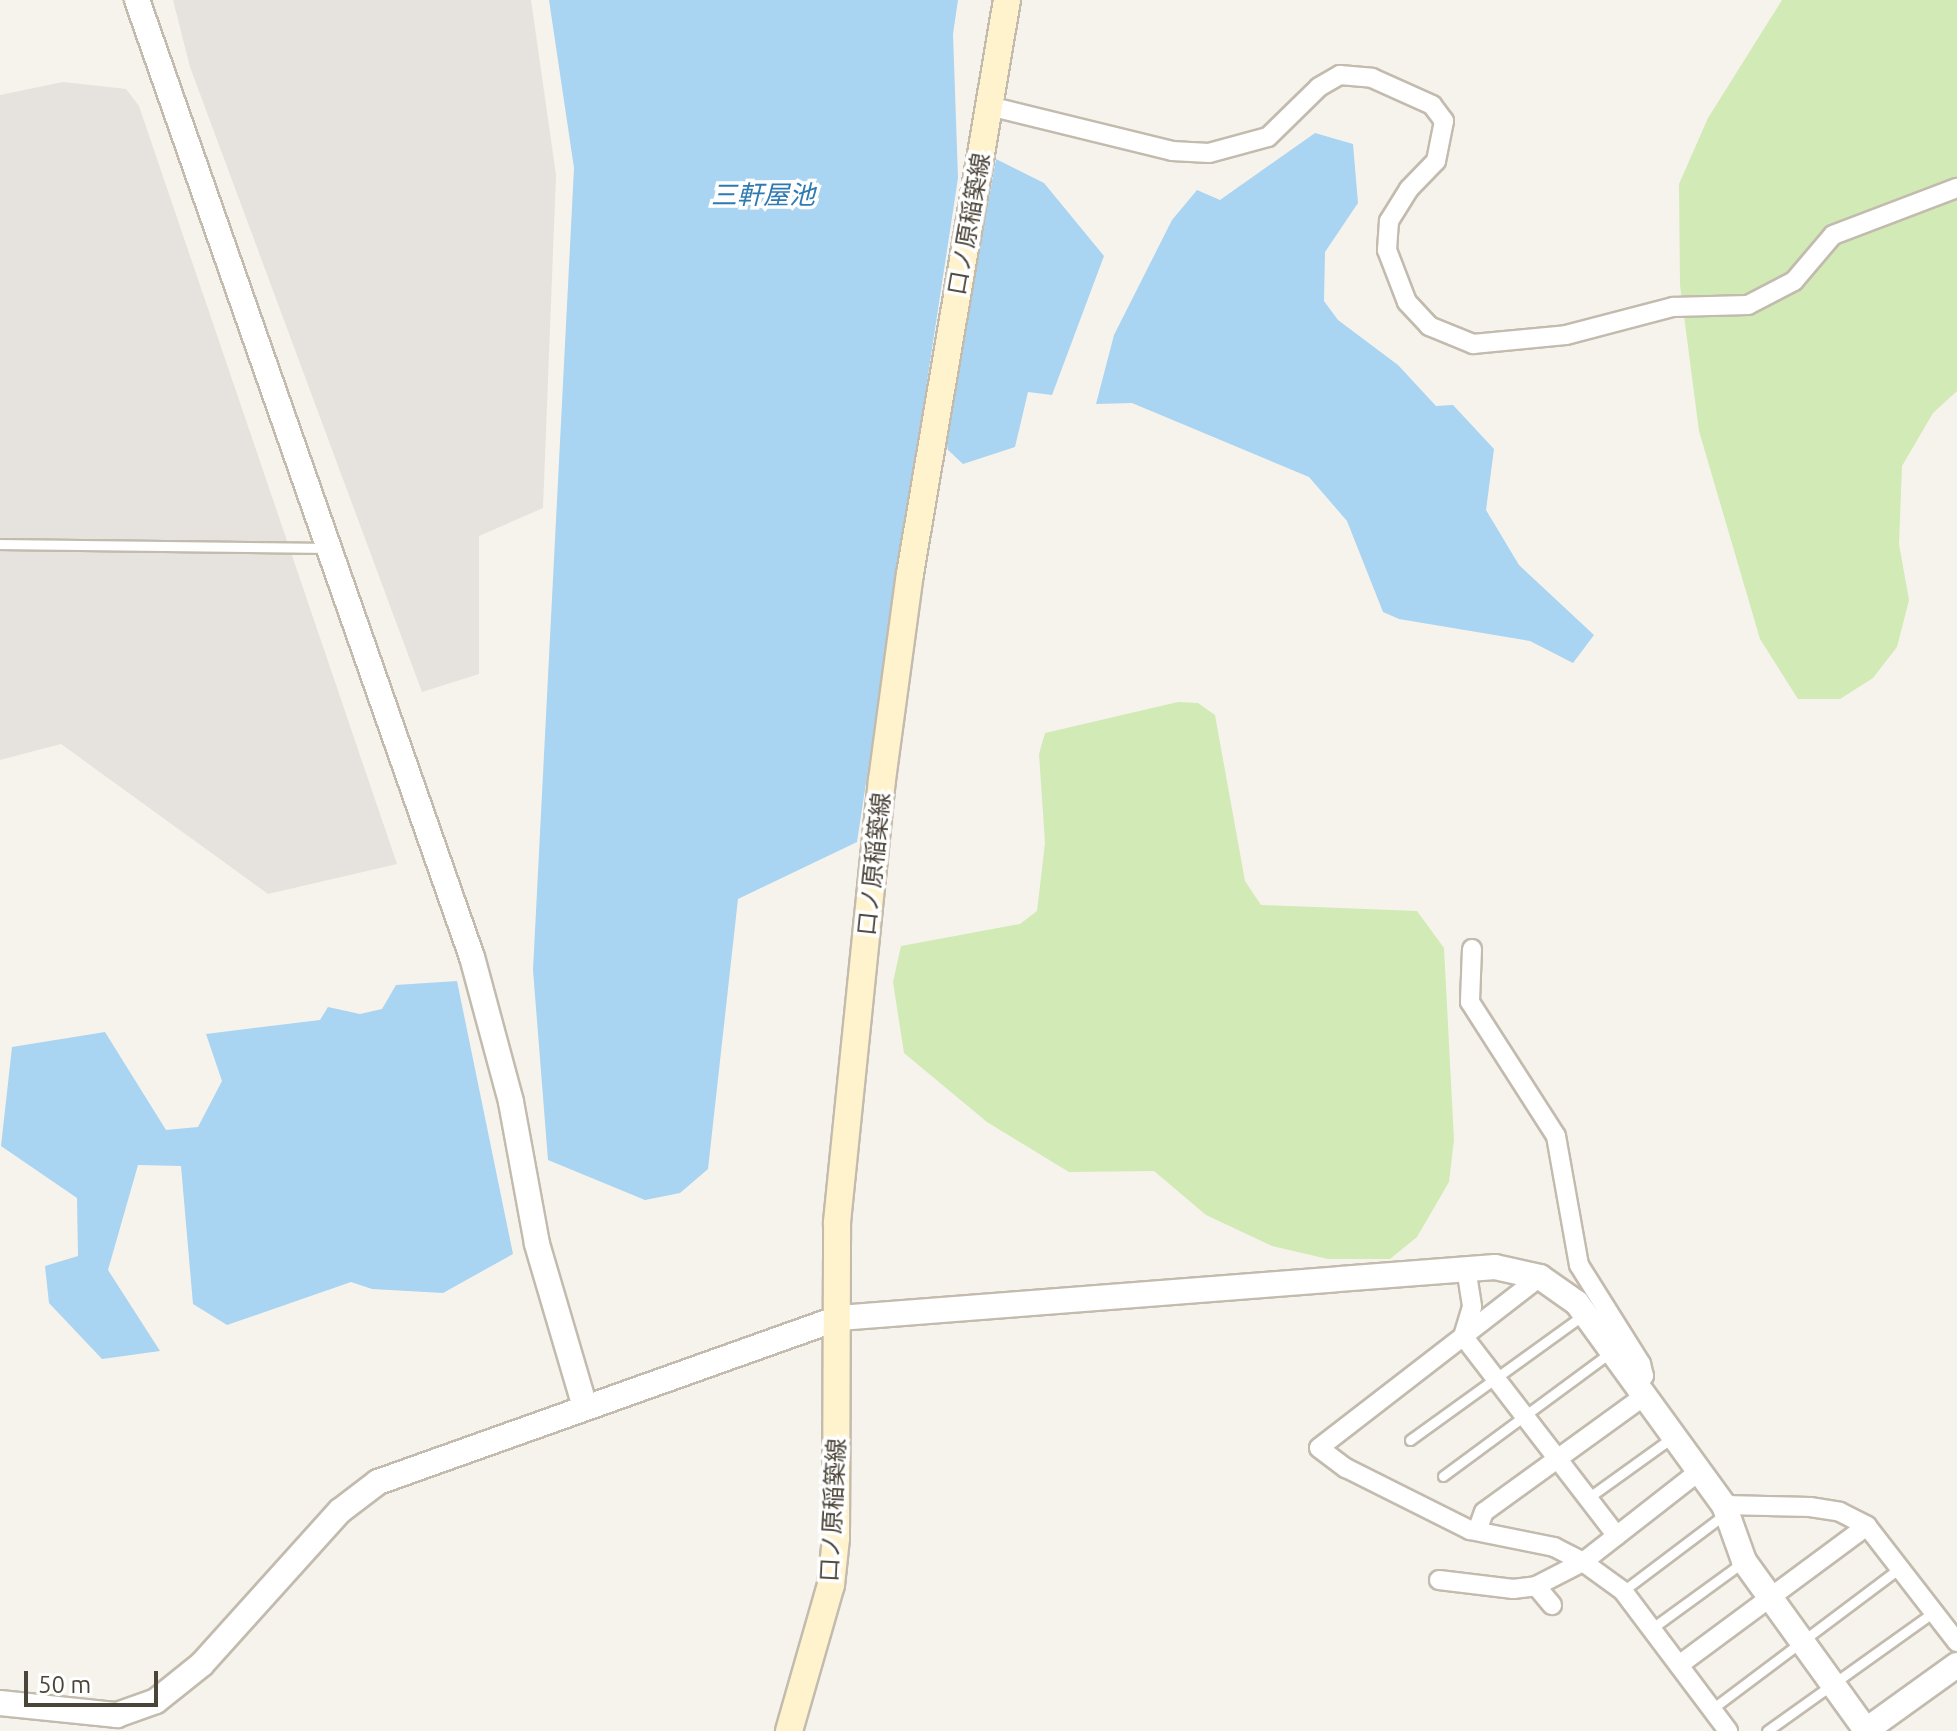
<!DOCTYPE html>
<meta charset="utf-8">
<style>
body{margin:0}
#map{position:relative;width:1957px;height:1731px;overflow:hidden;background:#f6f3ec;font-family:Ubuntu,"Noto Sans JP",sans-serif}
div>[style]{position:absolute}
.industrial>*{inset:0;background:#e6e2dd}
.green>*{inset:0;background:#d2eab5}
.water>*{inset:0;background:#a9d4f2}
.roads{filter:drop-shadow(2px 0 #c2bbae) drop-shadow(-2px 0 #c2bbae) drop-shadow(0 2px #c2bbae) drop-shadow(0 -2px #c2bbae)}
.service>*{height:9px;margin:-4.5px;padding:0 4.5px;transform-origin:4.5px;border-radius:4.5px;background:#fff}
.minor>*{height:18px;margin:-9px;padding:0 9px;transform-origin:9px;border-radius:9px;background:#fff}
.tertiary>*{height:24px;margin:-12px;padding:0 12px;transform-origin:12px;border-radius:12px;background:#fff}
.secondary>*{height:26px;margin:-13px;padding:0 13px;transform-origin:13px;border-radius:13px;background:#fff3cd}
span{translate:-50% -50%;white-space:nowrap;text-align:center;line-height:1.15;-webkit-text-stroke:7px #fff;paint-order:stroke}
.street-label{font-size:24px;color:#4b4439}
.water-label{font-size:26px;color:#2e7ab2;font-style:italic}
.scale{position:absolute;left:24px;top:1671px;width:134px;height:36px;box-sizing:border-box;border:4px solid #4b4439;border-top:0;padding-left:10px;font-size:24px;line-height:28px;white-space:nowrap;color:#4b4439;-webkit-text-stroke:6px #fff;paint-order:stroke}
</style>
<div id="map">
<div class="industrial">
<i style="clip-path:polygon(173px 0,531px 0,556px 175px,543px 508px,479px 536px,479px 674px,422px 692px,190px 67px)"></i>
<i style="clip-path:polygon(63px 82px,126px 89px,139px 106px,397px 864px,268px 894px,61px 744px,0 760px,0 95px)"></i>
</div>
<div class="green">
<i style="clip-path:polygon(1782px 0,1957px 0,1957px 391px,1933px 413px,1902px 466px,1899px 544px,1909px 600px,1897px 647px,1873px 678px,1840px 699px,1798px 699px,1760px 639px,1699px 431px,1680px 285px,1679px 184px,1708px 118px)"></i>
<i style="clip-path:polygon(1178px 702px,1198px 703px,1215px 715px,1245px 881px,1261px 905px,1417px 911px,1444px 948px,1454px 1140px,1449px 1182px,1417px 1237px,1390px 1259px,1328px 1259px,1272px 1246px,1206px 1215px,1154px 1171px,1069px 1172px,987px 1122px,904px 1053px,893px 982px,901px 946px,1020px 924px,1037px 911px,1045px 843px,1039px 754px,1045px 733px)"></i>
</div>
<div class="water">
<i style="clip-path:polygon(549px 0,958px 0,953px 34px,958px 178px,857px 842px,738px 899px,708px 1169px,680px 1193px,645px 1200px,548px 1160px,533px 970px,574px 168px)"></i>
<i style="clip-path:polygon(1315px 133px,1353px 144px,1358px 203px,1325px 252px,1324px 301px,1338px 320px,1398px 365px,1436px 406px,1453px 405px,1494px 449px,1486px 510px,1519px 565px,1594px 635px,1573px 663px,1530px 641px,1399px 619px,1383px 612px,1347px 521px,1309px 477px,1132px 403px,1096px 404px,1114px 335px,1172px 220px,1197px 190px,1220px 200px)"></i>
<i style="clip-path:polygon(996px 159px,1044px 183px,1104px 256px,1052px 395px,1028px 392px,1015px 447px,963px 464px,948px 450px,945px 436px)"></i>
<i style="clip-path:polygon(457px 981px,513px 1254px,443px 1293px,372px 1289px,351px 1282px,227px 1325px,193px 1304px,181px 1166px,138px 1165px,108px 1270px,160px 1351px,102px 1359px,49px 1303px,45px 1266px,78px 1256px,77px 1198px,1px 1146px,12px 1047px,105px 1032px,166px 1130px,198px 1127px,222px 1081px,206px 1034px,320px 1020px,328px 1007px,360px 1014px,382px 1009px,396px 985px)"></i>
</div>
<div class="roads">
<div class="service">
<i style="left:0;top:544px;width:326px;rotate:0.7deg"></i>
<i style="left:1410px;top:1440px;width:216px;rotate:-35.8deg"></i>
<i style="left:1443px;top:1476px;width:209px;rotate:-36.4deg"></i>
<i style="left:1588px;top:1498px;width:105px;rotate:-35.7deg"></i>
<i style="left:1623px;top:1591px;width:126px;rotate:-37deg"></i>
<i style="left:1651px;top:1629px;width:112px;rotate:-36deg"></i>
<i style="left:1712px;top:1709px;width:235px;rotate:-36.9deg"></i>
<i style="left:1767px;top:1731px;width:205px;rotate:-35.5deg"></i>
</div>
<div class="minor">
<i style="left:989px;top:106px;width:188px;rotate:13.8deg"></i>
<i style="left:1172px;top:151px;width:37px;rotate:3deg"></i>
<i style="left:1209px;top:153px;width:61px;rotate:-15.2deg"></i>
<i style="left:1268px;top:137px;width:71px;rotate:-44.4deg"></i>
<i style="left:1319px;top:87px;width:24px;rotate:-30deg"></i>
<i style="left:1340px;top:75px;width:32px;rotate:5deg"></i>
<i style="left:1372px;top:78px;width:66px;rotate:24.2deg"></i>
<i style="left:1432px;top:105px;width:20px;rotate:53deg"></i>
<i style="left:1444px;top:121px;width:41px;rotate:101.3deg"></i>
<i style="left:1436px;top:161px;width:39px;rotate:134deg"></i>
<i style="left:1409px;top:189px;width:38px;rotate:122deg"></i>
<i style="left:1389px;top:221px;width:29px;rotate:94deg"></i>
<i style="left:1387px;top:250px;width:56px;rotate:69deg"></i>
<i style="left:1407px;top:302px;width:33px;rotate:47deg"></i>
<i style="left:1429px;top:326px;width:48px;rotate:22.2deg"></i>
<i style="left:1473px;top:344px;width:93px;rotate:-5.5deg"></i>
<i style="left:1566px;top:335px;width:111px;rotate:-14.7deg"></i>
<i style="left:1673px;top:307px;width:75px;rotate:-1.5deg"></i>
<i style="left:1748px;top:305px;width:52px;rotate:-27.6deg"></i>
<i style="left:1794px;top:281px;width:60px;rotate:-49.7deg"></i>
<i style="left:1833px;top:235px;width:133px;rotate:-20.8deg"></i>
<i style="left:1472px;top:949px;width:53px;rotate:92.2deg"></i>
<i style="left:1470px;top:1002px;width:159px;rotate:57.3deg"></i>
<i style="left:1556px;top:1136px;width:131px;rotate:79.9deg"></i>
<i style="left:1579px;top:1265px;width:117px;rotate:57.9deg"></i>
<i style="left:1641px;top:1364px;width:12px;rotate:76deg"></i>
<i style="left:1644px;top:1376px;width:12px;rotate:132deg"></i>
<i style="left:1466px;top:1268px;width:39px;rotate:81deg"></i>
<i style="left:1472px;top:1307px;width:30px;rotate:107deg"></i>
<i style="left:1463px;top:1336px;width:252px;rotate:52.4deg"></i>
<i style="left:1540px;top:1277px;width:279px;rotate:142.3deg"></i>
<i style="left:1319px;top:1448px;width:34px;rotate:37deg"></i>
<i style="left:1346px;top:1468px;width:139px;rotate:26.6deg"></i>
<i style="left:1470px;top:1530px;width:86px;rotate:11.4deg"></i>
<i style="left:1554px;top:1547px;width:33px;rotate:27deg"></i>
<i style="left:1583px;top:1562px;width:49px;rotate:35.9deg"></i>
<i style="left:1623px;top:1591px;width:175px;rotate:53.1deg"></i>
<i style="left:1724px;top:1505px;width:86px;rotate:1.3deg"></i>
<i style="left:1810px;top:1507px;width:30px;rotate:9deg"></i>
<i style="left:1840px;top:1512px;width:30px;rotate:27deg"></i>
<i style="left:1477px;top:1531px;width:20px;rotate:-70deg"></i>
<i style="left:1484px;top:1512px;width:198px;rotate:-35.9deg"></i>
<i style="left:1439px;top:1580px;width:75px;rotate:6.9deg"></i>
<i style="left:1513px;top:1589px;width:23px;rotate:-7deg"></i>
<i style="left:1536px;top:1586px;width:53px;rotate:-27.1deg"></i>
<i style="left:1583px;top:1562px;width:146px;rotate:-38deg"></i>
<i style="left:1536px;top:1586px;width:25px;rotate:50deg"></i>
<i style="left:1679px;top:1665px;width:234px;rotate:-36.5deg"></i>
<i style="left:1867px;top:1526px;width:147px;rotate:52.2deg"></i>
</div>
<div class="tertiary">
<i style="left:137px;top:0;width:1014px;rotate:70.71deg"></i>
<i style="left:472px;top:957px;width:150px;rotate:74.9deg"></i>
<i style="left:511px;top:1102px;width:144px;rotate:79.6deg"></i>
<i style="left:537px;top:1244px;width:170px;rotate:73.6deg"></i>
<i style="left:0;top:1703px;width:118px;rotate:5.9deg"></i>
<i style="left:117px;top:1715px;width:41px;rotate:-19.7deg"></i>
<i style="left:156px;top:1701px;width:59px;rotate:-38.8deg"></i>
<i style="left:202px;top:1664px;width:206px;rotate:-48deg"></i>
<i style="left:340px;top:1511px;width:48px;rotate:-37.3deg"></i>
<i style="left:378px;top:1482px;width:489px;rotate:-19.6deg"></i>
<i style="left:839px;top:1318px;width:658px;rotate:-4.45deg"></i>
<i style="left:1495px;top:1267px;width:46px;rotate:12.5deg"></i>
<i style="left:1540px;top:1277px;width:45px;rotate:35.1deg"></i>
<i style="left:1577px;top:1303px;width:250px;rotate:54deg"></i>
<i style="left:1724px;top:1505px;width:59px;rotate:70.3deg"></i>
<i style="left:1744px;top:1561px;width:208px;rotate:54.2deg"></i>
<i style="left:1865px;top:1731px;width:113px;rotate:-35.7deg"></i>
</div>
<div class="secondary">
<i style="left:789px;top:1731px;width:152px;rotate:-74deg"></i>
<i style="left:831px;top:1585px;width:47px;rotate:-83.9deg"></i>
<i style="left:836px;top:1538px;width:316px;rotate:-89.8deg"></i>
<i style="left:837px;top:1222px;width:444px;rotate:-84.2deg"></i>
<i style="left:882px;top:780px;width:208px;rotate:-82.3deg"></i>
<i style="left:910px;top:574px;width:582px;rotate:-80.41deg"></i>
</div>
</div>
<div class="street-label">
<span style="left:969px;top:224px;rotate:-80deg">口ノ原稲築線</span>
<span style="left:874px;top:864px;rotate:-84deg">口ノ原稲築線</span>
<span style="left:833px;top:1510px;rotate:-87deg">口ノ原稲築線</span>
</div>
<div class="water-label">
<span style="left:763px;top:195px">三軒屋池</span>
</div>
<div class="scale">50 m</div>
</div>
